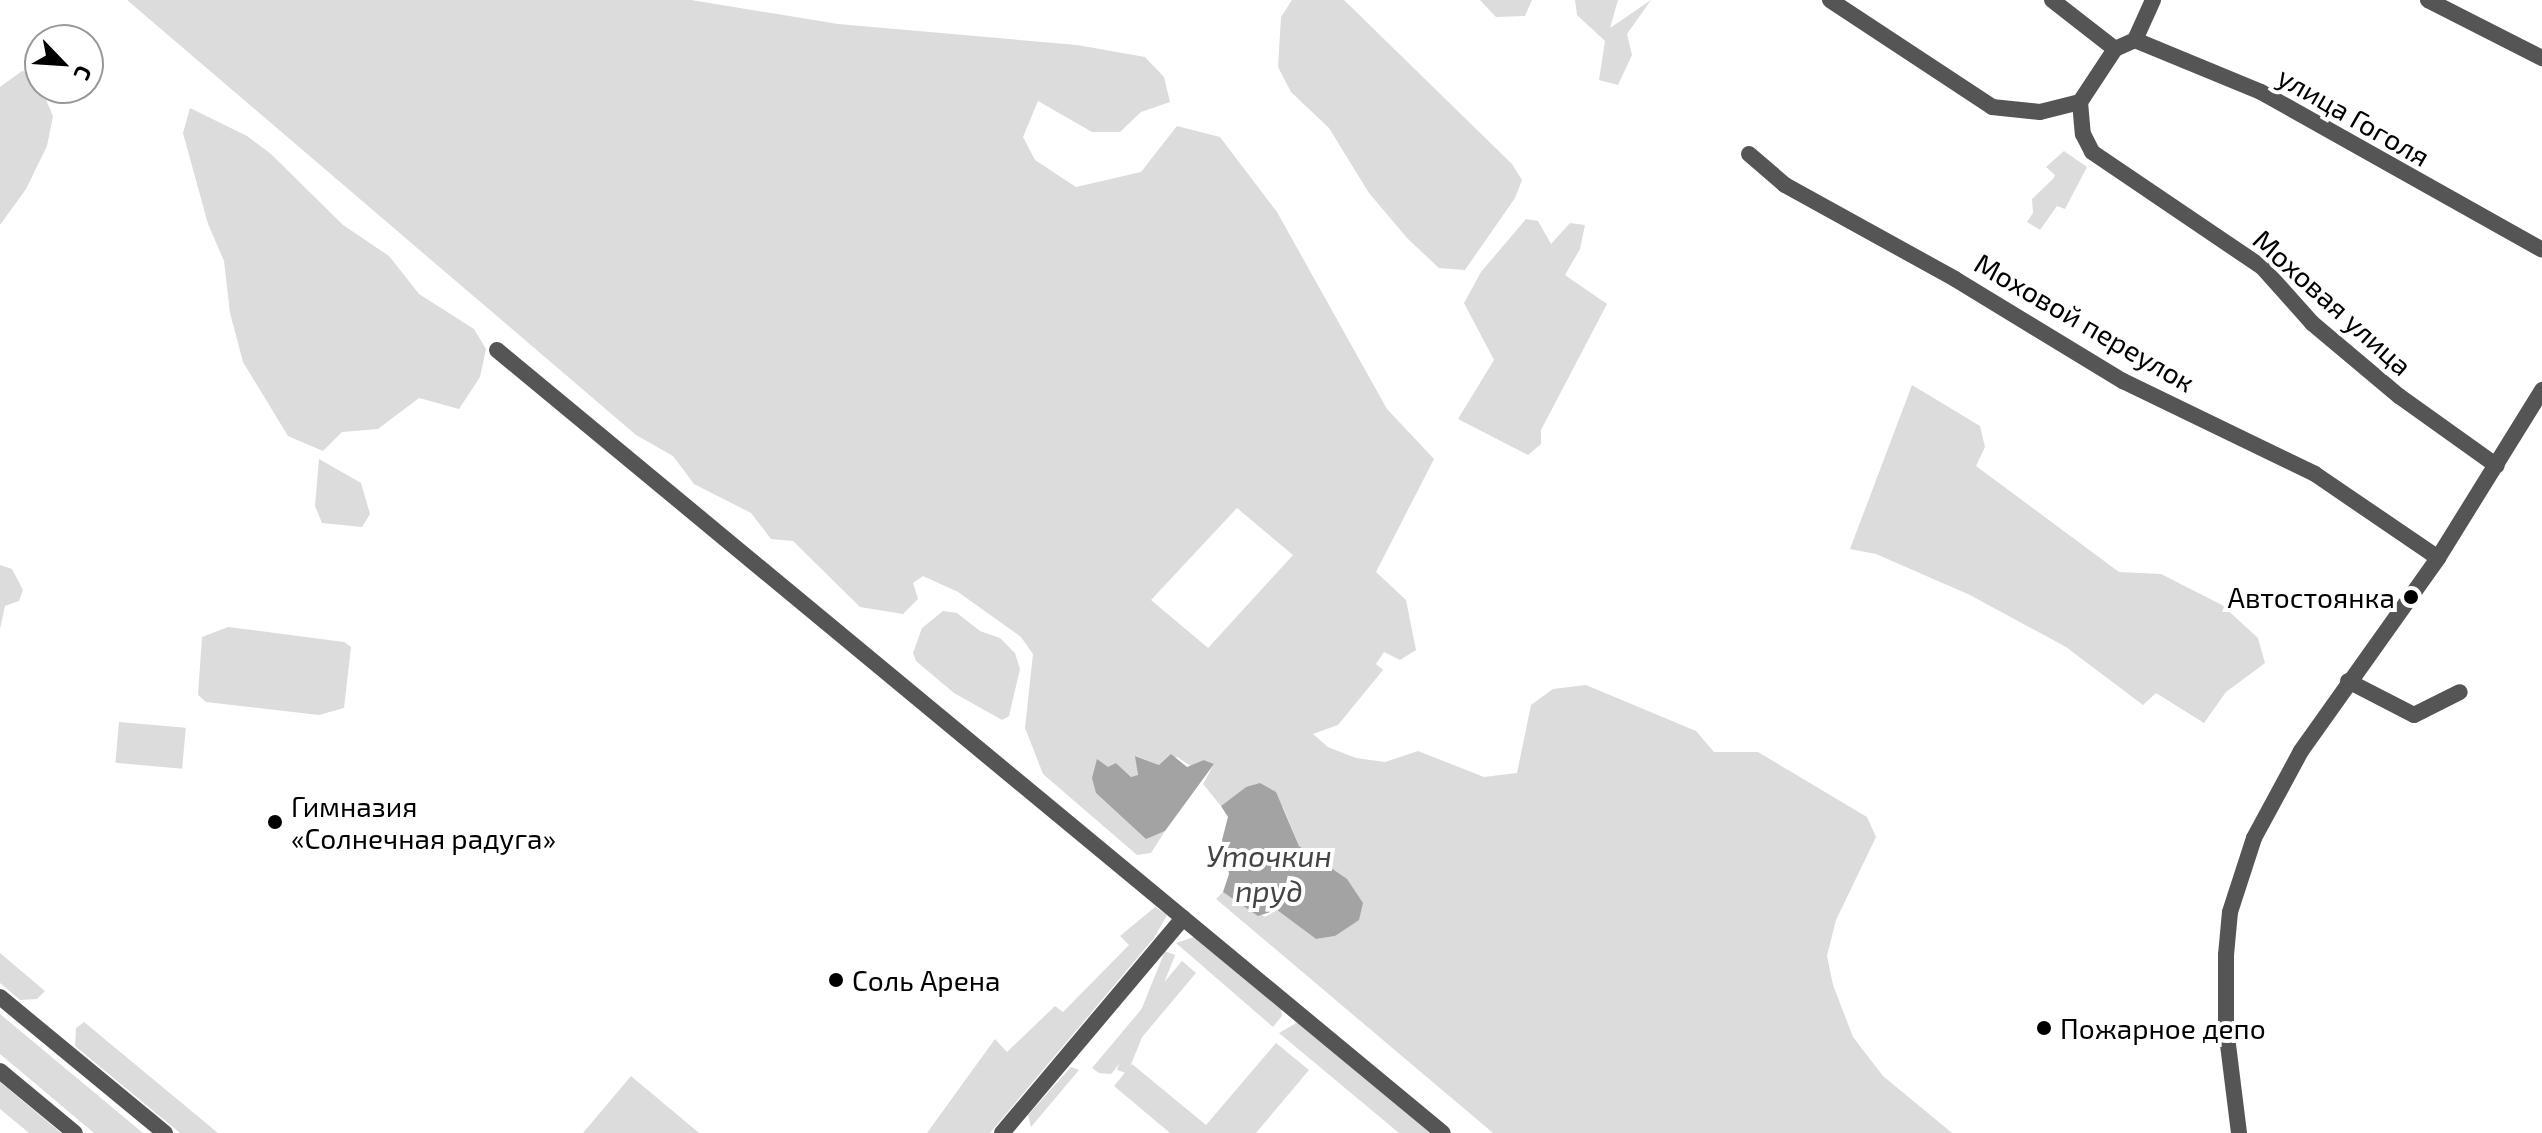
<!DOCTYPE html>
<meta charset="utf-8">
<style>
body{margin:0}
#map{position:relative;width:2542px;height:1133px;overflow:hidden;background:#fff;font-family:"Exo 2",sans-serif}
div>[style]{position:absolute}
.green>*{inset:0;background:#dcdcdc;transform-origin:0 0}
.water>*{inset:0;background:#a3a3a3}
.minor>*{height:16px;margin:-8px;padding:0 8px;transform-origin:8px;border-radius:8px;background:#555}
.tertiary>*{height:16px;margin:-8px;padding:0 8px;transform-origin:8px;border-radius:8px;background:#555}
.dots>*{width:22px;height:22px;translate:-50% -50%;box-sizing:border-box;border:4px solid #fff;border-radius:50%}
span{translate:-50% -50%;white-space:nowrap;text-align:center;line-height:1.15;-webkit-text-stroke:8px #fff;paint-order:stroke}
.street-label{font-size:28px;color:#000}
.poi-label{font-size:28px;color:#000}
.right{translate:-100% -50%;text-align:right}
.left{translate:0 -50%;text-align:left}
.water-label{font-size:30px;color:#444;font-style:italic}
.north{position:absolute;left:24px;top:24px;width:80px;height:80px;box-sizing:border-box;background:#fff;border:2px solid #999;border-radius:50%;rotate:115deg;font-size:22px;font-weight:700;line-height:32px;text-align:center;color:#000}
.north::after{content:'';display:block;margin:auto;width:28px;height:36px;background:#000;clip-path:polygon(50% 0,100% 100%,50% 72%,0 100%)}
</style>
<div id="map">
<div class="green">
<i style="clip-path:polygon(evenodd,127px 0,691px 0,838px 24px,1077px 45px,1145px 57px,1164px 77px,1170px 102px,1141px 112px,1120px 132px,1092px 132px,1038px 101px,1023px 137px,1035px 160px,1076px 187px,1141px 172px,1177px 126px,1220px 137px,1277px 212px,1387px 409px,1434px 459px,1376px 572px,1406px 600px,1416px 650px,1400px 660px,1384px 652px,1376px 664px,1383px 670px,1338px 725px,1313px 734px,1328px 747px,1356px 758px,1385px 762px,1418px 751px,1484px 777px,1517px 773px,1531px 705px,1553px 689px,1586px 685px,1696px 731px,1714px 752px,1758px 752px,1867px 817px,1876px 837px,1836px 920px,1827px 956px,1833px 985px,1853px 1037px,1883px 1076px,1952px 1133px,1493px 1133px,1216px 899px,1223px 892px,1265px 917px,1277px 910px,1316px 939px,1335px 936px,1346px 926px,1332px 870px,1299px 846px,1283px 807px,1246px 787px,1221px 806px,1203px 784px,1214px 764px,1205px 760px,1194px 768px,1177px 757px,1159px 765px,1136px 756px,1138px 776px,1131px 777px,1116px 763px,1096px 793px,1146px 838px,1165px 831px,1151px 853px,1137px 855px,1043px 774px,1025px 728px,1033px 654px,1021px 637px,958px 592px,923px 576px,913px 583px,918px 599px,903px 614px,860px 607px,793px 541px,771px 539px,751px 513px,694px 484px,673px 456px,636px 435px,127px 0,1237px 508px,1293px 555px,1208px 648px,1151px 600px,1237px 508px)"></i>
<i style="clip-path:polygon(1292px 0,1344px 0,1512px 164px,1522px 180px,1515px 198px,1465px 270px,1439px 268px,1408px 239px,1369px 193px,1329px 128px,1291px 92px,1278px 67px,1281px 17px)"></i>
<i style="clip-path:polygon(1480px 0,1532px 0,1525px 16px,1496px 17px)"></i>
<i style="clip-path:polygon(1575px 0,1618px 0,1610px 28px,1651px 0,1627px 34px,1632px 55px,1618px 85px,1599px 80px,1605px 41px,1577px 15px)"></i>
<i style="clip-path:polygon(22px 71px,35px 74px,53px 116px,47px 146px,26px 189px,0 225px,0 87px)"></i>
<i style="clip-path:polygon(190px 108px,247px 136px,271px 154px,343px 225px,389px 256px,419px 294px,474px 329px,486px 349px,480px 377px,459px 409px,419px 398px,378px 429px,342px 432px,323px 451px,288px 436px,243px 362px,230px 313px,224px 261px,208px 224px,183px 133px)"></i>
<i style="clip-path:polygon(2064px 151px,2087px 167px,2065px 209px,2057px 206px,2040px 230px,2027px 222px,2033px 213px,2032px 199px,2053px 179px,2055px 175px,2046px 167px)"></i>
<i style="clip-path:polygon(1526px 219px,1538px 221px,1551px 244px,1570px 223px,1585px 225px,1580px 249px,1565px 275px,1607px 304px,1541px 430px,1541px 444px,1528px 455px,1458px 419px,1494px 360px,1464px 303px,1481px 272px)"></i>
<i style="clip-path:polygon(1912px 385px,1980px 426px,1985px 447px,1976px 466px,2119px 572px,2161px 574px,2222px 605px,2258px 638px,2265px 663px,2226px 692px,2204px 723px,2156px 693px,2143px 705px,2066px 647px,1970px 595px,1876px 554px,1850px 549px)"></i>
<i style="clip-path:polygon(319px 459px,361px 483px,370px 514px,362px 527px,322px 523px,315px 506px)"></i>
<i style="clip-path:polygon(0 565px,12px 569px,23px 590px,19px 601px,5px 606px,0 629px)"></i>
<i style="clip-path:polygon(943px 611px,957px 613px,980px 631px,1000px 638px,1015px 653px,1020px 669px,1009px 716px,1002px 720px,954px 693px,916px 661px,913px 653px,922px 628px)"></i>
<i style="clip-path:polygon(228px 627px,344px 642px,351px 647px,344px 708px,319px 715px,206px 702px,198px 695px,202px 637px)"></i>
<i style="left:119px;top:722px;width:67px;height:41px;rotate:5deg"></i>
<i style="clip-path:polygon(1155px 907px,1167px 915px,1154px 938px,990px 1133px,927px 1133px,995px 1039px,1007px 1052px,1055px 1006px,1063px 1012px,1129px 945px,1120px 936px)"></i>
<i style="clip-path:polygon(1194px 937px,1281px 1006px,1282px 1016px,1273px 1027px,1176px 943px)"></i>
<i style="left:1165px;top:951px;width:11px;height:128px;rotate:22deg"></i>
<i style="clip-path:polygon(0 953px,45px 991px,37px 999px,20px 1000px,0 983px)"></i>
<i style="clip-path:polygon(1182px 961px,1196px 973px,1111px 1074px,1099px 1073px,1092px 1068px)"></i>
<i style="clip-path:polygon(0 1014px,143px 1133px,94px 1133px,0 1054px)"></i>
<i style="clip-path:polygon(84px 1022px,218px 1133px,180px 1133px,75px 1046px,76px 1028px)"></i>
<i style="clip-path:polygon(1298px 1022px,1434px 1133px,1399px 1133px,1279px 1033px)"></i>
<i style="clip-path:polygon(1276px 1043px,1309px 1070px,1256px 1133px,1170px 1133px,1114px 1086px,1132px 1064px,1206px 1125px)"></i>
<i style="clip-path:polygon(1071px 1067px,1079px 1070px,1031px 1127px,1028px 1115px)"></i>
<i style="clip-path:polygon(631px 1076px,699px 1133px,583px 1133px)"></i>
<i style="clip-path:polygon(0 1082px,61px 1133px,29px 1133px,0 1109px)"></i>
</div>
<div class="water">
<i style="clip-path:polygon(1171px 754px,1187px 767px,1204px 760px,1214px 764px,1165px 831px,1146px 839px,1096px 793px,1092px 778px,1097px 759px,1108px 767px,1116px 763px,1131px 777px,1138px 775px,1135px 756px,1159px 765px)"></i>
<i style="clip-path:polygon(1260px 783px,1276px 792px,1299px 846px,1347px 879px,1363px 903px,1359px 920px,1335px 936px,1316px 939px,1277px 910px,1258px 916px,1223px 892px,1229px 874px,1222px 840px,1228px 817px,1221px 806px,1246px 787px)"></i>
</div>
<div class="minor">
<i style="left:1830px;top:0;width:194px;rotate:33.4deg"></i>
<i style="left:1992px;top:107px;width:48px;rotate:5.9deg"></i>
<i style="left:2040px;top:112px;width:41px;rotate:-14deg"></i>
<i style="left:2052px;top:0;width:80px;rotate:37.9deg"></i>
<i style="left:2428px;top:0;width:128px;rotate:27deg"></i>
<i style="left:2135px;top:40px;width:136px;rotate:22.4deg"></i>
<i style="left:2261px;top:92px;width:322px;rotate:29.3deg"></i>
<i style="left:2080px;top:102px;width:32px;rotate:85deg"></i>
<i style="left:2083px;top:134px;width:20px;rotate:63deg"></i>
<i style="left:2092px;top:152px;width:205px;rotate:34.1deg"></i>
<i style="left:2262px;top:267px;width:75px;rotate:48.2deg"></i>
<i style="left:2312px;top:323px;width:114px;rotate:40deg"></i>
<i style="left:2399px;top:396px;width:120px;rotate:35.5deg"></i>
<i style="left:2080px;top:102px;width:64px;rotate:-56.6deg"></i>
<i style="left:2115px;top:49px;width:22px;rotate:-24deg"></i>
<i style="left:2135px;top:40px;width:44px;rotate:-65.8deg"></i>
<i style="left:1749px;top:154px;width:48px;rotate:40.7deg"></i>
<i style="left:1785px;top:185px;width:194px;rotate:28.9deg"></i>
<i style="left:1955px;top:279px;width:197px;rotate:31.3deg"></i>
<i style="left:2123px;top:381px;width:213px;rotate:25.8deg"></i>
<i style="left:2315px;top:474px;width:149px;rotate:34.3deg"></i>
<i style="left:497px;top:350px;width:891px;rotate:39.62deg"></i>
<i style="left:2348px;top:681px;width:74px;rotate:27.3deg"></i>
<i style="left:2414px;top:715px;width:51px;rotate:-26.6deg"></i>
</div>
<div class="tertiary">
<i style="left:0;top:997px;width:214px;rotate:39.5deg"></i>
<i style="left:0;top:1071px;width:97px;rotate:39.6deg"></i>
<i style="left:1002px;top:1133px;width:281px;rotate:-49.9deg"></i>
<i style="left:1183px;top:918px;width:337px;rotate:39.6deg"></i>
<i style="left:2239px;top:1133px;width:106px;rotate:-97.1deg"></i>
<i style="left:2226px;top:1028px;width:73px;rotate:-90deg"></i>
<i style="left:2226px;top:955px;width:43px;rotate:-84.7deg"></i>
<i style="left:2230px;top:912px;width:78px;rotate:-72deg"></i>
<i style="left:2254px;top:838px;width:99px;rotate:-61.6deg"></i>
<i style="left:2301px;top:751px;width:237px;rotate:-54.6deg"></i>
<i style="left:2438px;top:558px;width:198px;rotate:-58.2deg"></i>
</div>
<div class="dots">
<i style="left:2411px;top:597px;background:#000"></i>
<i style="left:275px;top:822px;background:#000"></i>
<i style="left:836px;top:980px;background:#000"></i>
<i style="left:2044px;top:1028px;background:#000"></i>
</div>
<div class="street-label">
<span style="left:2354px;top:116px;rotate:30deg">улица Гоголя</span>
<span style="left:2333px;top:302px;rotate:42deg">Моховая улица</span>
<span style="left:2085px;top:322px;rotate:30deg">Моховой переулок</span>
</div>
<div class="poi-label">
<span class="right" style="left:2395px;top:597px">Автостоянка</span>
<span class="left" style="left:291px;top:822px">Гимназия<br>«Солнечная радуга»</span>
<span class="left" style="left:852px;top:980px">Соль Арена</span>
<span class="left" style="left:2060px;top:1028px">Пожарное депо</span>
</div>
<div class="water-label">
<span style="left:1269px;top:872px">Уточкин<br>пруд</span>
</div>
<div class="north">С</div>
</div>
